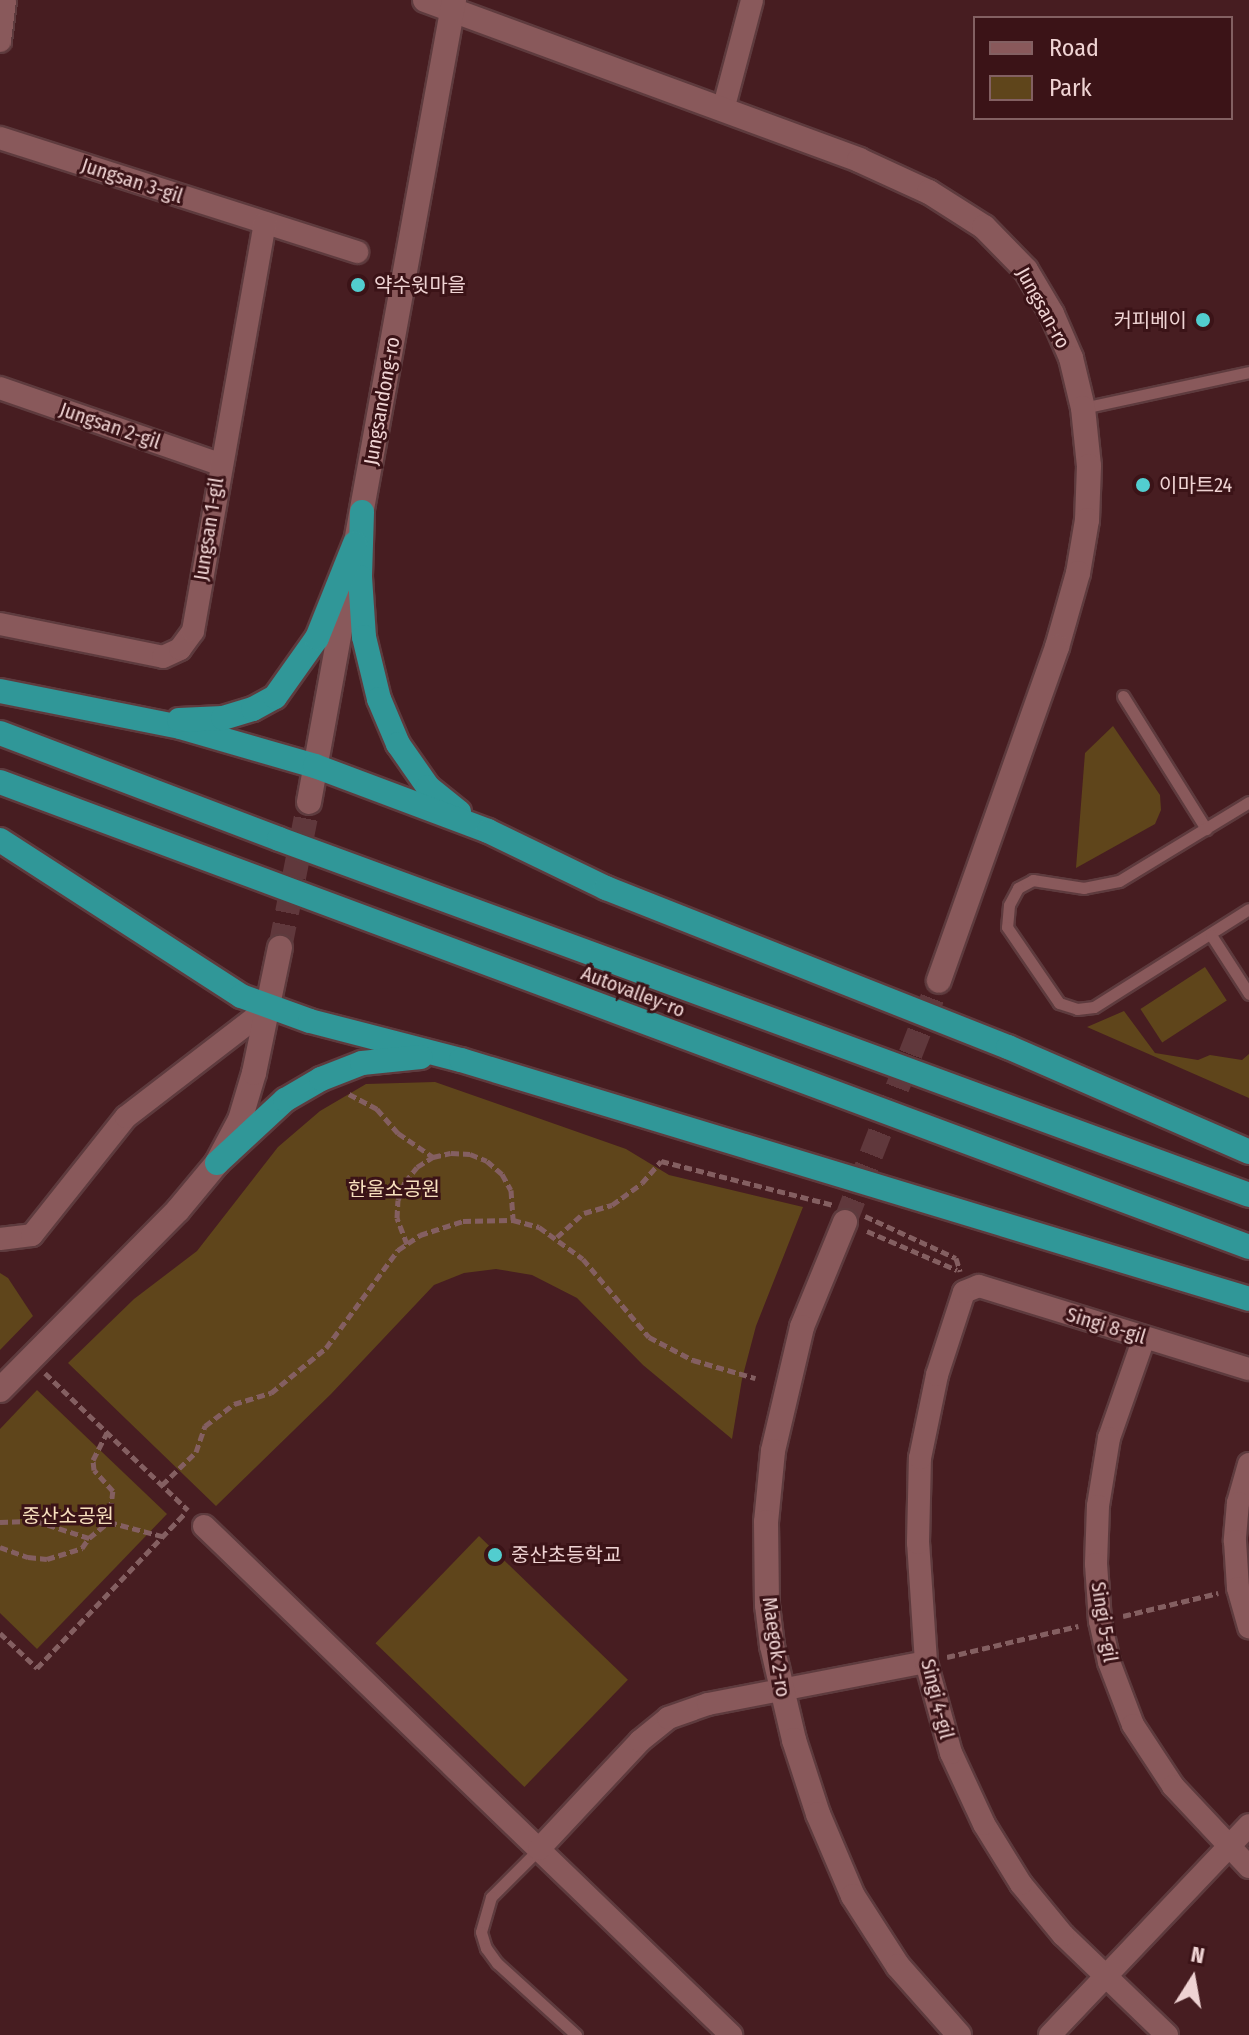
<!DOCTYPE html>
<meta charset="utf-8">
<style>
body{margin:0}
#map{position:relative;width:1249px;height:2035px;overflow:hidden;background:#471d21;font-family:"Fira Sans Condensed","Noto Sans KR",sans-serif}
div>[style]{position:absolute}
.green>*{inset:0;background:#5f451b;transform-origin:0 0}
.secondary-tunnel>*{height:24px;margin-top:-12px;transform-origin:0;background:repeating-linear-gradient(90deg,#60383c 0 24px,transparent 0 36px)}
.path>*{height:5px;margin-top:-2.5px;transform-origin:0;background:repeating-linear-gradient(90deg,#845f61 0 8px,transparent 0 12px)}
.roads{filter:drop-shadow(2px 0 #5e3b3e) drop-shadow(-2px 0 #5e3b3e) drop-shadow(0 2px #5e3b3e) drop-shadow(0 -2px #5e3b3e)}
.lane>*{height:11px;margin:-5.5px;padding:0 5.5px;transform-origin:5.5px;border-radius:5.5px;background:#89595b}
.street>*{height:22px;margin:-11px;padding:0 11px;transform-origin:11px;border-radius:11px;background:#89595b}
.secondary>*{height:24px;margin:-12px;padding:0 12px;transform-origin:12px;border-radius:12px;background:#89595b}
.highway>*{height:24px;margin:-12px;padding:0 12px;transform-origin:12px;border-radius:12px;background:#309798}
.dots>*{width:22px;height:22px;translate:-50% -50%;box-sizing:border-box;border:4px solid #3b1317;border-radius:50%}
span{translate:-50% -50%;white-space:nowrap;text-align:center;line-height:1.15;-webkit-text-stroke:6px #3b1317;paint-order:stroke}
.street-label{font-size:20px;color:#efd3d3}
.poi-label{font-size:20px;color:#efd3d3}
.left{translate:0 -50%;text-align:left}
.right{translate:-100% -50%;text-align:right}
.park-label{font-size:20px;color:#f8e0be}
.legend{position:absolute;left:973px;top:16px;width:260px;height:104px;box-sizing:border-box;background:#3b1317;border:2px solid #836062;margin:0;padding:10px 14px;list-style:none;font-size:24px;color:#efd3d3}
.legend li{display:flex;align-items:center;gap:16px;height:40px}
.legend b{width:40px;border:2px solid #836062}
.north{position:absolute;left:1153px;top:1939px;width:80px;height:80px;-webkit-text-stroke:6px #3b1317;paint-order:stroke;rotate:11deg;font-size:22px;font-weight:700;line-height:32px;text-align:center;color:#efd3d3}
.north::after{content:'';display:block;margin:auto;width:28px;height:36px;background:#efd3d3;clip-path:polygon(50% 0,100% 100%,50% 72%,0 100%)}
</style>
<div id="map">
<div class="green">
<i style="clip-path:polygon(1113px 726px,1160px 795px,1161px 810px,1155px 824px,1076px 868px,1085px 753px)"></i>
<i style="left:1205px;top:967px;width:40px;height:77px;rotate:57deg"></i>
<i style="clip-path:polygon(1124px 1011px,1155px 1053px,1198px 1060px,1210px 1055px,1242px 1060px,1249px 1054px,1249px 1098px,1087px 1027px)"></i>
<i style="clip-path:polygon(435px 1082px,626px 1149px,669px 1175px,803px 1207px,756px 1326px,742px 1379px,732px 1439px,643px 1365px,577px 1298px,532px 1275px,496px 1269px,464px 1273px,434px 1285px,331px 1394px,216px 1506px,68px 1363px,134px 1299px,197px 1251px,278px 1147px,320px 1111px,366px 1084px)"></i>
<i style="clip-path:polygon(0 1273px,8px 1278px,33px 1316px,0 1350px)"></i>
<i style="clip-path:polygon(37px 1390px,167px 1514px,37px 1649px,0 1613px,0 1429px)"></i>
<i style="left:479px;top:1536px;width:207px;height:149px;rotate:44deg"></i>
</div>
<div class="secondary-tunnel">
<i style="left:280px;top:948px;width:149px;rotate:-78.8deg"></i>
<i style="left:845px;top:1222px;width:259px;rotate:-68.7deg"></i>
</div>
<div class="path">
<i style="left:349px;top:1094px;width:32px;rotate:28deg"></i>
<i style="left:377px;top:1109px;width:32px;rotate:49deg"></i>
<i style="left:398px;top:1133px;width:42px;rotate:34.4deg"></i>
<i style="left:865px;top:1216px;width:100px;rotate:24.8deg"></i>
<i style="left:956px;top:1258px;width:14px;rotate:73deg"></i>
<i style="left:867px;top:1231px;width:98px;rotate:23.4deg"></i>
<i style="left:557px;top:1237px;width:36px;rotate:-42deg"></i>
<i style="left:584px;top:1213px;width:29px;rotate:-16deg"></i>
<i style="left:612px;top:1205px;width:37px;rotate:-36deg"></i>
<i style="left:642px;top:1183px;width:29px;rotate:-49deg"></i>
<i style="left:661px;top:1161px;width:178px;rotate:14.3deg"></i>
<i style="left:407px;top:1244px;width:28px;rotate:-111deg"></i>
<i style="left:397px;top:1218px;width:18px;rotate:-87deg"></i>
<i style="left:398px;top:1200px;width:19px;rotate:-69deg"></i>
<i style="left:405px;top:1182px;width:19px;rotate:-51deg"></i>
<i style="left:417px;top:1167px;width:19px;rotate:-32deg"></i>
<i style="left:433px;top:1157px;width:18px;rotate:-13deg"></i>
<i style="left:451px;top:1153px;width:19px;rotate:3deg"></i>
<i style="left:470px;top:1154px;width:18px;rotate:22deg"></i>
<i style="left:487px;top:1161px;width:20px;rotate:41deg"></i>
<i style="left:502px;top:1174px;width:18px;rotate:61deg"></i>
<i style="left:511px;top:1190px;width:30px;rotate:86deg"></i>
<i style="left:45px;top:1373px;width:198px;rotate:43.8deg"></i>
<i style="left:162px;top:1485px;width:47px;rotate:-44.1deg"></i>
<i style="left:196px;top:1452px;width:28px;rotate:-71deg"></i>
<i style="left:205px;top:1426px;width:36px;rotate:-37deg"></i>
<i style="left:234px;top:1404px;width:39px;rotate:-17deg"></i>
<i style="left:271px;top:1393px;width:71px;rotate:-39.3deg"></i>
<i style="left:326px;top:1348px;width:122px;rotate:-53.7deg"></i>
<i style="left:398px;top:1250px;width:27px;rotate:-34deg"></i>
<i style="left:420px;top:1235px;width:45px;rotate:-18deg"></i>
<i style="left:463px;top:1221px;width:50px;rotate:-1.1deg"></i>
<i style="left:513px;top:1220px;width:27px;rotate:15deg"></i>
<i style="left:539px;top:1227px;width:54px;rotate:36deg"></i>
<i style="left:583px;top:1259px;width:102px;rotate:49.8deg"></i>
<i style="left:649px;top:1337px;width:50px;rotate:27.6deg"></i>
<i style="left:693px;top:1360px;width:65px;rotate:16.2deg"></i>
<i style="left:0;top:1522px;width:36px;rotate:-2deg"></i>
<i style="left:36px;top:1521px;width:56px;rotate:17.8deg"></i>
<i style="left:89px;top:1538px;width:26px;rotate:-39deg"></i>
<i style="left:109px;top:1522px;width:31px;rotate:-83deg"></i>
<i style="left:113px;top:1491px;width:28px;rotate:-132deg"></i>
<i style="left:94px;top:1470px;width:10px;rotate:-96deg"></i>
<i style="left:93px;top:1460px;width:31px;rotate:-63deg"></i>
<i style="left:109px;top:1522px;width:55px;rotate:14.8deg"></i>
<i style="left:0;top:1547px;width:30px;rotate:20deg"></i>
<i style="left:28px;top:1557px;width:19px;rotate:6deg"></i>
<i style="left:47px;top:1559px;width:37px;rotate:-17deg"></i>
<i style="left:82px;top:1548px;width:12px;rotate:-55deg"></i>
<i style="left:1123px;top:1616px;width:98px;rotate:-13.6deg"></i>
<i style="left:0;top:1633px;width:51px;rotate:43.4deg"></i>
<i style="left:37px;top:1668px;width:213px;rotate:-46.3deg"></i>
<i style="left:947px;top:1657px;width:135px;rotate:-13.3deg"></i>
</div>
<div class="roads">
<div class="lane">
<i style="left:1083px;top:408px;width:170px;rotate:-12.2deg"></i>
<i style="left:1123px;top:696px;width:157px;rotate:58deg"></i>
<i style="left:1249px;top:802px;width:152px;rotate:148.7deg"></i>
<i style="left:1119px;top:881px;width:36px;rotate:169deg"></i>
<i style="left:1084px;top:888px;width:52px;rotate:-171.1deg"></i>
<i style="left:1033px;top:880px;width:17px;rotate:152deg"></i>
<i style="left:1018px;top:888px;width:19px;rotate:118deg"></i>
<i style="left:1009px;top:905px;width:22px;rotate:95deg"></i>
<i style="left:1007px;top:927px;width:92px;rotate:55.6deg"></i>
<i style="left:1059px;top:1003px;width:19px;rotate:18deg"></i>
<i style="left:1077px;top:1009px;width:17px;rotate:-7deg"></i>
<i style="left:1094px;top:1007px;width:183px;rotate:-32.3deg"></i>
<i style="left:1211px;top:935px;width:70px;rotate:57.2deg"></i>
<i style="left:539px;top:1849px;width:68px;rotate:135deg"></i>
<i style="left:491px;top:1897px;width:36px;rotate:106deg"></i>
<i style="left:481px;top:1932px;width:17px;rotate:73deg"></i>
<i style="left:486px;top:1948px;width:19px;rotate:54deg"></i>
<i style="left:497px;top:1963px;width:107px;rotate:42.3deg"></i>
</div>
<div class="street">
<i style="left:0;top:41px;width:41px;rotate:-83deg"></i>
<i style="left:723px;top:110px;width:114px;rotate:-75.2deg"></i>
<i style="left:0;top:138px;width:375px;rotate:17.7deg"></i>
<i style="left:0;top:388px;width:233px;rotate:19.1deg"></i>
<i style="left:0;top:624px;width:166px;rotate:11.4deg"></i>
<i style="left:163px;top:657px;width:19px;rotate:-25deg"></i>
<i style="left:180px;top:649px;width:22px;rotate:-54deg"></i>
<i style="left:193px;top:631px;width:414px;rotate:-80deg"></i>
<i style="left:0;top:1239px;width:32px;rotate:-7deg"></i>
<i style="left:32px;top:1235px;width:151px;rotate:-51.5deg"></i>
<i style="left:126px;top:1117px;width:182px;rotate:-37.6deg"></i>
<i style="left:1144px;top:1338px;width:106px;rotate:109.3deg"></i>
<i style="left:1109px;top:1438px;width:69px;rotate:99.2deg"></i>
<i style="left:1098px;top:1506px;width:58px;rotate:92deg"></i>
<i style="left:1096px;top:1564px;width:57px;rotate:86deg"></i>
<i style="left:1100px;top:1621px;width:42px;rotate:77.6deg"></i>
<i style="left:1109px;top:1662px;width:67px;rotate:69.1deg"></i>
<i style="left:1133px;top:1725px;width:73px;rotate:56.7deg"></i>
<i style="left:1173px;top:1786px;width:111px;rotate:46.8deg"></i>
<i style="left:1249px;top:1464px;width:41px;rotate:105.8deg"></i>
<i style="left:1238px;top:1503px;width:38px;rotate:95deg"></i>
<i style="left:1235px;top:1541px;width:47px;rotate:86.3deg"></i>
<i style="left:1238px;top:1588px;width:41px;rotate:74.2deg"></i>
<i style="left:204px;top:1526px;width:733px;rotate:44deg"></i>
<i style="left:539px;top:1849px;width:148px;rotate:-46.9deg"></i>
<i style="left:640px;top:1741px;width:36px;rotate:-39deg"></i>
<i style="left:668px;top:1718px;width:42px;rotate:-19.3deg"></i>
<i style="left:708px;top:1704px;width:222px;rotate:-10.9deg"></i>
<i style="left:1050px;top:2035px;width:289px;rotate:-46.5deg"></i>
<i style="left:1167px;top:2035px;width:144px;rotate:-136.1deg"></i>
<i style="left:1063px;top:1935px;width:66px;rotate:-129.5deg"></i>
<i style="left:1021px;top:1884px;width:70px;rotate:-121.7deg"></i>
<i style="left:984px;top:1824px;width:78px;rotate:-114.9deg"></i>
<i style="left:951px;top:1753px;width:94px;rotate:-105.4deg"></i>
<i style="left:926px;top:1662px;width:119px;rotate:-93.8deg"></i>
<i style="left:918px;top:1543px;width:85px;rotate:-88.7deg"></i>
<i style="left:920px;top:1458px;width:85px;rotate:-78.4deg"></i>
<i style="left:937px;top:1375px;width:87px;rotate:-72deg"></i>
<i style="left:964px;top:1292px;width:16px;rotate:-22deg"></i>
<i style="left:979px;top:1286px;width:282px;rotate:17.1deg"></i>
</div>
<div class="secondary">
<i style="left:425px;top:0;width:463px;rotate:20.2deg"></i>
<i style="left:859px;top:160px;width:77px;rotate:24.6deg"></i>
<i style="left:929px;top:192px;width:65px;rotate:32.5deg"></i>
<i style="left:984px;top:227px;width:60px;rotate:45.7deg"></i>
<i style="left:1026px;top:270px;width:51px;rotate:59.4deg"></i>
<i style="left:1052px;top:314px;width:48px;rotate:66.6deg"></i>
<i style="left:1071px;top:358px;width:51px;rotate:76.5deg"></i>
<i style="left:1083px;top:408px;width:58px;rotate:84.1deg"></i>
<i style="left:1089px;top:466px;width:54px;rotate:92.1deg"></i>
<i style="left:1087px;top:520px;width:54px;rotate:99.6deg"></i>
<i style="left:1078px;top:573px;width:77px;rotate:105.8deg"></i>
<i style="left:1057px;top:647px;width:354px;rotate:109.5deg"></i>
<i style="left:309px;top:802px;width:815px;rotate:-79.75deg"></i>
<i style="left:845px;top:1222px;width:113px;rotate:112.3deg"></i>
<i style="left:802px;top:1327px;width:127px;rotate:103.2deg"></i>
<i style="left:773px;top:1451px;width:71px;rotate:95.6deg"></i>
<i style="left:766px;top:1522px;width:83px;rotate:89.3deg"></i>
<i style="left:767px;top:1605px;width:41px;rotate:83deg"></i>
<i style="left:772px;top:1646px;width:97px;rotate:76.8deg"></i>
<i style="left:794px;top:1740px;width:78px;rotate:72deg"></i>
<i style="left:818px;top:1814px;width:89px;rotate:66.9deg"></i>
<i style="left:853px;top:1896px;width:83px;rotate:57.3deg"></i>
<i style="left:898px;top:1966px;width:92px;rotate:48.5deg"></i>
<i style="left:0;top:1390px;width:253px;rotate:-45.3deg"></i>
<i style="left:178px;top:1210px;width:61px;rotate:-50.3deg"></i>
<i style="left:217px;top:1163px;width:49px;rotate:-61.9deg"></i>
<i style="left:240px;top:1120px;width:49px;rotate:-73.4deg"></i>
<i style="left:254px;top:1073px;width:128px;rotate:-78.3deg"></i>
</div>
<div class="highway">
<i style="left:362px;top:512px;width:65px;rotate:91.8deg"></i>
<i style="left:360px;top:577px;width:60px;rotate:86.2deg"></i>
<i style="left:364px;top:637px;width:64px;rotate:76.4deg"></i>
<i style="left:379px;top:699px;width:49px;rotate:67.1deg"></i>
<i style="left:398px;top:744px;width:52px;rotate:55.1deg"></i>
<i style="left:428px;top:787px;width:40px;rotate:39deg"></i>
<i style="left:0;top:691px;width:184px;rotate:11.3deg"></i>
<i style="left:180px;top:727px;width:141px;rotate:16.1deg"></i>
<i style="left:315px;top:766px;width:185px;rotate:20.6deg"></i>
<i style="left:488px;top:831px;width:131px;rotate:25.8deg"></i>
<i style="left:606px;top:888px;width:432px;rotate:21.6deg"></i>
<i style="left:1008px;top:1047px;width:263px;rotate:23.5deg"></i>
<i style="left:179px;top:720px;width:44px;rotate:-2.6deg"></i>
<i style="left:223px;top:718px;width:31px;rotate:-17deg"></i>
<i style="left:253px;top:709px;width:25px;rotate:-29deg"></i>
<i style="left:275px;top:697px;width:72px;rotate:-54.6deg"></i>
<i style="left:317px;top:638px;width:102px;rotate:-68.2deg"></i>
<i style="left:0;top:733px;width:298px;rotate:20.8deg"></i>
<i style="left:279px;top:839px;width:1033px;rotate:20.15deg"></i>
<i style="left:0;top:782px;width:1333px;rotate:20.42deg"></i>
<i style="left:0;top:840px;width:287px;rotate:32.9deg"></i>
<i style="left:241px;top:996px;width:73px;rotate:19.9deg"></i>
<i style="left:310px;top:1021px;width:156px;rotate:14.5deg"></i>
<i style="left:461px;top:1060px;width:823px;rotate:16.87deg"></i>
<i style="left:217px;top:1163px;width:93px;rotate:-42.8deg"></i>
<i style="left:285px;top:1100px;width:42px;rotate:-30.3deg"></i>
<i style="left:321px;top:1079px;width:44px;rotate:-21.3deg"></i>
<i style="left:362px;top:1063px;width:59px;rotate:-5.8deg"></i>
</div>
</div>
<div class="dots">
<i style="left:358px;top:285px;background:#52cdcf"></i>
<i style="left:1203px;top:320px;background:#52cdcf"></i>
<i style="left:1143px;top:485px;background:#52cdcf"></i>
<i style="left:495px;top:1555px;background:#52cdcf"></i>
</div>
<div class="street-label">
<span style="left:132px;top:181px;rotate:18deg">Jungsan 3-gil</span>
<span style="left:1043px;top:308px;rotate:61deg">Jungsan-ro</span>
<span style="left:382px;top:401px;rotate:-80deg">Jungsandong-ro</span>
<span style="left:110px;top:426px;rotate:19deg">Jungsan 2-gil</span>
<span style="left:209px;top:529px;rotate:-81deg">Jungsan 1-gil</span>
<span style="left:633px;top:992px;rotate:21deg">Autovalley-ro</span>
<span style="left:1106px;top:1326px;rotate:17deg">Singi 8-gil</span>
<span style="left:1104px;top:1622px;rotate:81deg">Singi 5-gil</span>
<span style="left:776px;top:1647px;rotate:82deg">Maegok 2-ro</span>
<span style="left:937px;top:1699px;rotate:76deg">Singi 4-gil</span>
</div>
<div class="poi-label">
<span class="left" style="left:374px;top:285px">약수윗마을</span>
<span class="right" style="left:1187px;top:320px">커피베이</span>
<span class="left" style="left:1159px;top:485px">이마트24</span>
<span class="left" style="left:511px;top:1555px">중산초등학교</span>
</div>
<div class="park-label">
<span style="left:394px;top:1189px">한울소공원</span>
<span style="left:68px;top:1516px">중산소공원</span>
</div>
<ul class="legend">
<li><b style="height:10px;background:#89595b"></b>Road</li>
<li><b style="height:22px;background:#5f451b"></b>Park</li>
</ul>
<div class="north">N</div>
</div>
